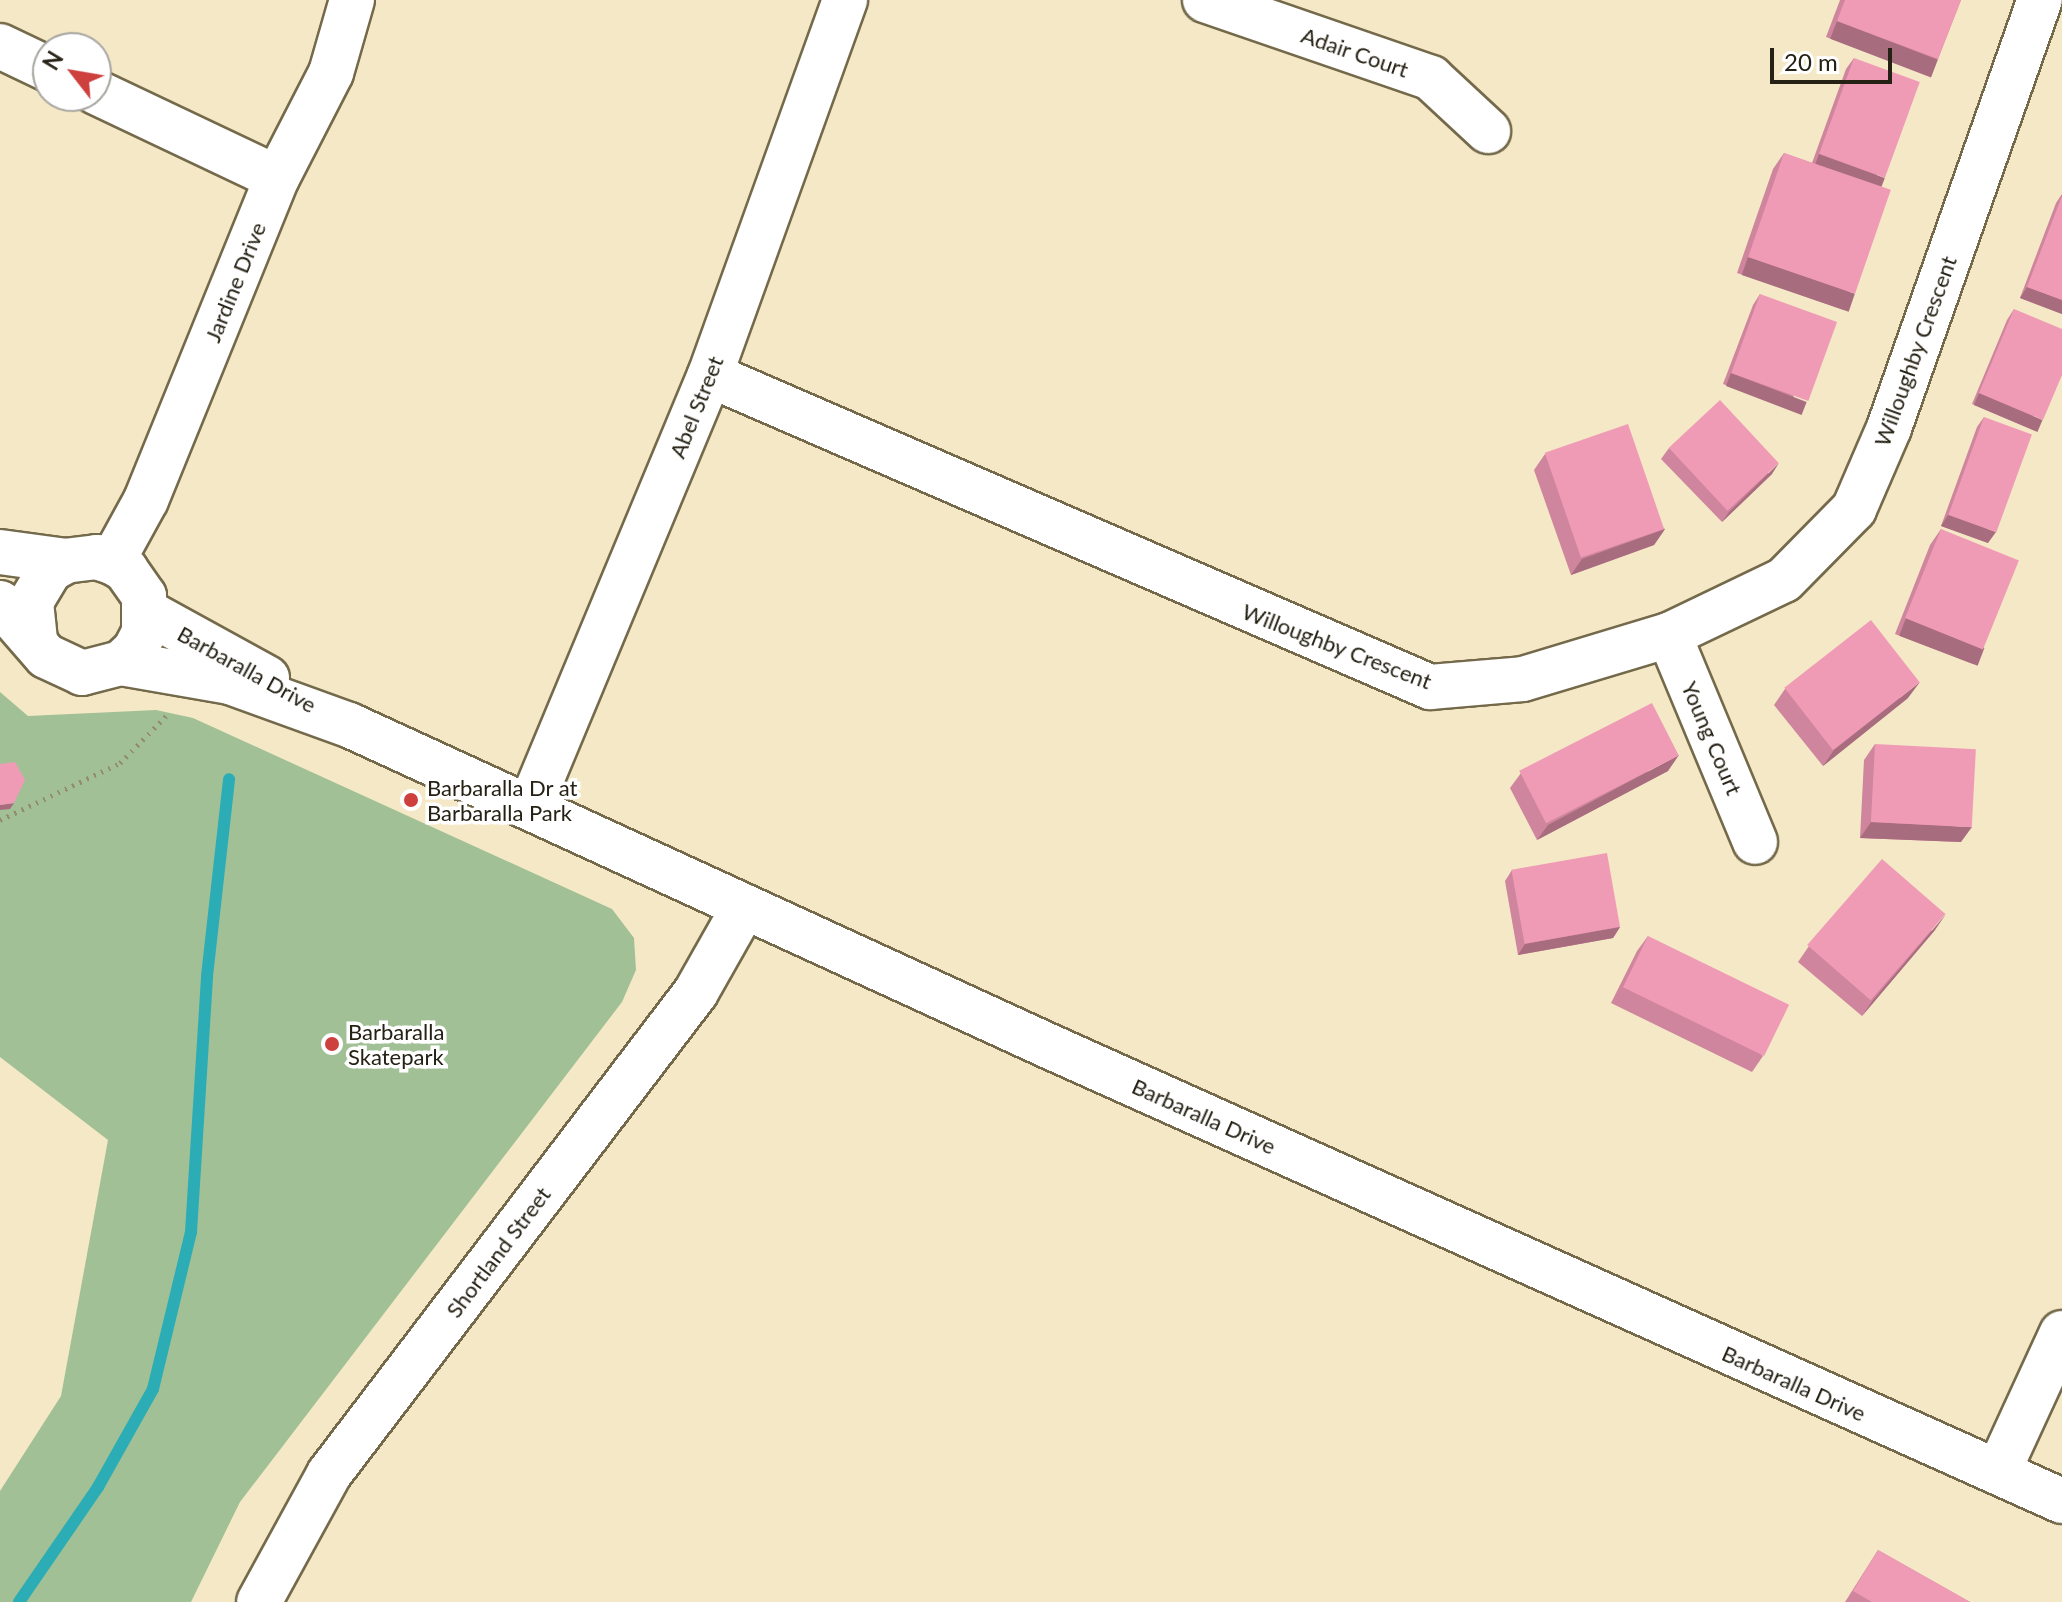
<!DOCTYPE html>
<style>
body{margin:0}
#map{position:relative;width:2062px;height:1602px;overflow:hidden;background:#f4e8c6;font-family:Lato,sans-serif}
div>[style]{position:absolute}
.green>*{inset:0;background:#a2c095}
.stream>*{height:12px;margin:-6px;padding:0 6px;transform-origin:6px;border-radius:6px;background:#2cadb5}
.path>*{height:5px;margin-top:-2.5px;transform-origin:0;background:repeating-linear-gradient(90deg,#948b73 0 2px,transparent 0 8px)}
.roads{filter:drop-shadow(2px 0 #746a4b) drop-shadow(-2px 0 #746a4b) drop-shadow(0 2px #746a4b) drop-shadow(0 -2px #746a4b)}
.minor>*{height:44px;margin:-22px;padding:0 22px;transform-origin:22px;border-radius:22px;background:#fff}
.tertiary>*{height:44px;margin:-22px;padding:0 22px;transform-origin:22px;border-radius:22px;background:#fff}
.wall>*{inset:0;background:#ce859d}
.shaded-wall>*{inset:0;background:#a86c7f;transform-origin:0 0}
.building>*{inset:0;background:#f09bb6;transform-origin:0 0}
.dots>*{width:22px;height:22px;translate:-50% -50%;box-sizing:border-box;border:4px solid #fff;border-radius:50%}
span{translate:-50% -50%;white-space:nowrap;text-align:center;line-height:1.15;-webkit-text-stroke:7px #fff;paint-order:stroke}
.street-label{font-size:22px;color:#252114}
.poi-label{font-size:22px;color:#252114}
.left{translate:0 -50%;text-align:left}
.north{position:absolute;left:32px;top:32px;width:80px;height:80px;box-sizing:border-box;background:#fff;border:2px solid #a8a6a1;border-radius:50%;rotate:301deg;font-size:22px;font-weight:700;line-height:32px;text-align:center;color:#252114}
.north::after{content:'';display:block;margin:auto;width:28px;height:36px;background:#ce403e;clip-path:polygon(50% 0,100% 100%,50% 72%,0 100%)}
.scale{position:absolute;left:1770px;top:48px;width:122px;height:36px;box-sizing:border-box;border:4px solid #252114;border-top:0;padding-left:10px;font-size:24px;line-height:28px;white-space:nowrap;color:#252114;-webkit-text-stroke:6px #fff;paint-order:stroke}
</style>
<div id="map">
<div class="green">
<i style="clip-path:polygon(0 692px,28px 716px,156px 710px,193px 718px,612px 909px,634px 938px,636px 970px,622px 1002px,240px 1502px,191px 1602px,0 1602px,0 1491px,61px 1396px,108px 1140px,0 1057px)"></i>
</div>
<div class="stream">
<i style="left:19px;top:1602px;width:140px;rotate:-55.5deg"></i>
<i style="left:98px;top:1487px;width:112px;rotate:-60.7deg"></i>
<i style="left:153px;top:1389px;width:162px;rotate:-76.4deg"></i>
<i style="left:191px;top:1232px;width:256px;rotate:-86.4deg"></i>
<i style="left:207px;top:976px;width:198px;rotate:-83.6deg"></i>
</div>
<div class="path">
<i style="left:0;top:820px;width:133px;rotate:-25.4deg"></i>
<i style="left:120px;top:763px;width:70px;rotate:-45.6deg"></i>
</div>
<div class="roads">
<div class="minor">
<i style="left:1205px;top:0;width:239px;rotate:19deg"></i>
<i style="left:1431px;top:78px;width:78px;rotate:42.9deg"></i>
<i style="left:0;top:46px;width:53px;rotate:25.6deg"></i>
<i style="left:96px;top:92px;width:200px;rotate:25.4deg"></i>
<i style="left:710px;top:375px;width:785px;rotate:23.43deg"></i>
<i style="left:1430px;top:687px;width:93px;rotate:-4.9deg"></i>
<i style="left:1523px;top:679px;width:152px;rotate:-16.8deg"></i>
<i style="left:1669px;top:635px;width:127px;rotate:-25.6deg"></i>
<i style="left:1784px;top:580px;width:100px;rotate:-45.4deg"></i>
<i style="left:1854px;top:509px;width:88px;rotate:-66.6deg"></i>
<i style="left:1889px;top:428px;width:454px;rotate:-70.6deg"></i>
<i style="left:112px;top:562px;width:71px;rotate:-61.3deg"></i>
<i style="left:146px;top:500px;width:348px;rotate:-67.9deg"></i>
<i style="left:277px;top:178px;width:118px;rotate:-62.8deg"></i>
<i style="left:331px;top:73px;width:76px;rotate:-74deg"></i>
<i style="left:1669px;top:635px;width:224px;rotate:67.4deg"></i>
<i style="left:530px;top:807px;width:468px;rotate:-67.4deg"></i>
<i style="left:710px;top:375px;width:399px;rotate:-70.2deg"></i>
<i style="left:1998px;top:1472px;width:153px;rotate:-65.3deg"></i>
<i style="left:259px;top:1602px;width:146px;rotate:-61.3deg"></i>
<i style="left:329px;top:1474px;width:606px;rotate:-52.71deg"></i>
<i style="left:696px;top:992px;width:98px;rotate:-60.5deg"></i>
</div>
<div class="tertiary">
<i style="left:0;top:552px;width:67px;rotate:7.8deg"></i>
<i style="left:0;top:603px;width:70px;rotate:49deg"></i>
<i style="left:46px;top:656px;width:40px;rotate:25deg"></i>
<i style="left:82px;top:673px;width:40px;rotate:-14.4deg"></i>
<i style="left:121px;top:663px;width:19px;rotate:-43deg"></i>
<i style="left:135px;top:650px;width:20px;rotate:-63deg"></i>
<i style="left:144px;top:632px;width:36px;rotate:-90deg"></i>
<i style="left:144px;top:596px;width:32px;rotate:-125deg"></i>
<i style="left:126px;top:570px;width:16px;rotate:-150deg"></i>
<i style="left:112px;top:562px;width:16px;rotate:-162deg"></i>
<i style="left:97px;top:557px;width:31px;rotate:173deg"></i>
<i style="left:66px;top:561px;width:18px;rotate:151deg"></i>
<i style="left:50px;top:570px;width:37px;rotate:121deg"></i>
<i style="left:31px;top:602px;width:36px;rotate:84deg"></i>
<i style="left:147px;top:612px;width:137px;rotate:28.8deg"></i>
<i style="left:121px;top:663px;width:111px;rotate:9.9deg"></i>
<i style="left:230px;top:682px;width:127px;rotate:19.9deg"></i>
<i style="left:349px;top:725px;width:775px;rotate:24.65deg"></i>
<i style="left:1053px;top:1048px;width:1106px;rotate:24.18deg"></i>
</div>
</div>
<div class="wall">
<i style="clip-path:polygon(1840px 0,1961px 0,1938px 59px,1927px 75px,1826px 37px)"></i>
<i style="clip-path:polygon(1854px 58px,1879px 186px,1844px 310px,1737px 273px,1773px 169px,1784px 153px,1812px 163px,1846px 69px)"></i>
<i style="clip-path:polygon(2062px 194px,2062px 314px,2020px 298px,2056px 203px)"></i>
<i style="clip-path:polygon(1760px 294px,1799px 413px,1723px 384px,1753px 305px)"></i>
<i style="clip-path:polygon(2014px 309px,2036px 431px,1972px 404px,2007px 320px)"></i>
<i style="clip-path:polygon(1984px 417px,1988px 543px,1941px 526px,1977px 427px)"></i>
<i style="clip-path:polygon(1669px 448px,1772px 474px,1722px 522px,1661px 459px)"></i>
<i style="clip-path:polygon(1545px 454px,1665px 529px,1654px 545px,1571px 575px,1534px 470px)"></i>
<i style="clip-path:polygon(1941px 529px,1984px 648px,1973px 664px,1895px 634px,1930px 545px)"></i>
<i style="clip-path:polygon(1785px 689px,1908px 698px,1823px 766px,1774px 705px)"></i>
<i style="clip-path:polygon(1875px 744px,1961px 842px,1860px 838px,1864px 760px)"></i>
<i style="clip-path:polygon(1668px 771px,1537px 840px,1510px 788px,1521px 773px)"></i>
<i style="clip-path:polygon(1512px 870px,1620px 927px,1613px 938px,1518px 955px,1505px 881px)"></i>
<i style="clip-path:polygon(1935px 930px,1862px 1016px,1798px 962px,1809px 946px)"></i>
<i style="clip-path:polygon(1648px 936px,1763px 1056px,1752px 1072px,1611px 1003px,1637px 951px)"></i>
<i style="clip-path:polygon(1878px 1550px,1970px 1602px,1845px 1602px)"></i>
</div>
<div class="shaded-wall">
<i style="left:1837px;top:21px;width:108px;height:19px;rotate:21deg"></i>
<i style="left:1819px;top:154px;width:70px;height:14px;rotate:20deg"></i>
<i style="left:1748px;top:257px;width:113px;height:19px;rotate:19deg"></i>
<i style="clip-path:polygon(2027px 287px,2062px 300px,2062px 314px,2020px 298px)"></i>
<i style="left:1731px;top:373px;width:81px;height:14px;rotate:21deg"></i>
<i style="left:1979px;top:393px;width:69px;height:13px;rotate:23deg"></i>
<i style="clip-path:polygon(1779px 463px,1772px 474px,1722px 522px,1729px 512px)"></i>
<i style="clip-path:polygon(1948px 515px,1996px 532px,1988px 543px,1941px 526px)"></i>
<i style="clip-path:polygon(1665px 529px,1654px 545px,1571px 575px,1582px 559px)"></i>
<i style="left:1906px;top:618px;width:84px;height:19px;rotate:21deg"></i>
<i style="clip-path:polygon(1920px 682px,1908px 698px,1823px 766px,1834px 750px)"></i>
<i style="clip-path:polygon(1679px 755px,1668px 771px,1537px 840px,1548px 825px)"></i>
<i style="clip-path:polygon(14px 803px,10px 809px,0 810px,0 805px)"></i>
<i style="clip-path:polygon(1871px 822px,1972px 827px,1961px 842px,1860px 838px)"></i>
<i style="clip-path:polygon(1946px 914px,1935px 930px,1862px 1016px,1873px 1000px)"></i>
<i style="clip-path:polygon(1620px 927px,1613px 938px,1518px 955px,1525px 944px)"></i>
</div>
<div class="building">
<i style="clip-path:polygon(1845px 0,1961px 0,1938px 59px,1837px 21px)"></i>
<i style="left:1854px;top:58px;width:70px;height:102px;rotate:20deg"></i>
<i style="left:1784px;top:153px;width:113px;height:110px;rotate:19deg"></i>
<i style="clip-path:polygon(2062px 196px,2062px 300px,2027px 287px)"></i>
<i style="left:1760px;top:294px;width:82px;height:84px;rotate:20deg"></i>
<i style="clip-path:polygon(2014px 309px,2062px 329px,2062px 375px,2043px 420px,1979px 393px)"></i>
<i style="left:1720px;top:400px;width:86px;height:70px;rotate:47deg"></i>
<i style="left:1984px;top:417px;width:51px;height:104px;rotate:20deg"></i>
<i style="left:1628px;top:424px;width:111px;height:88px;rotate:71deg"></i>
<i style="left:1941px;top:529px;width:84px;height:96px;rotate:22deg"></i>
<i style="left:1871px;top:620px;width:79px;height:110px;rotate:52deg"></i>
<i style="left:1652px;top:703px;width:59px;height:149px;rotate:63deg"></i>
<i style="left:1875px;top:744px;width:101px;height:78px;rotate:3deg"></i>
<i style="clip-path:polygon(15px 762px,25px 780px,14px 803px,0 805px,0 764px)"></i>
<i style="left:1607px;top:853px;width:75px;height:97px;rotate:80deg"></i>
<i style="left:1882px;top:859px;width:84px;height:114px;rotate:41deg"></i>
<i style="left:1648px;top:936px;width:157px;height:57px;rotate:26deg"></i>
<i style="clip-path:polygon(1878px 1550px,1970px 1602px,1872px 1602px,1853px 1591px)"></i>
</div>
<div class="dots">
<i style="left:411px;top:800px;background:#ce403e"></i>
<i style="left:332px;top:1044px;background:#ce403e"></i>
</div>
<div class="street-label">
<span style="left:1355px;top:52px;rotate:19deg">Adair Court</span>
<span style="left:235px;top:282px;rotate:-68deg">Jardine Drive</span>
<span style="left:1915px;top:351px;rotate:-70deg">Willoughby Crescent</span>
<span style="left:696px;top:407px;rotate:-68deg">Abel Street</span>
<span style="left:1337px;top:646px;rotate:21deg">Willoughby Crescent</span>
<span style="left:247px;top:669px;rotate:29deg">Barbaralla Drive</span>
<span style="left:1712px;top:738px;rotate:67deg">Young Court</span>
<span style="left:1204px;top:1116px;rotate:24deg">Barbaralla Drive</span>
<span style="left:498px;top:1252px;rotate:-53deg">Shortland Street</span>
<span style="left:1794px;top:1383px;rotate:24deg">Barbaralla Drive</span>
</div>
<div class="poi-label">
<span class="left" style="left:427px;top:800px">Barbaralla Dr at<br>Barbaralla Park</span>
<span class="left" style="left:348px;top:1044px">Barbaralla<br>Skatepark</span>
</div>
<div class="north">N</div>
<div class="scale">20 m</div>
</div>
